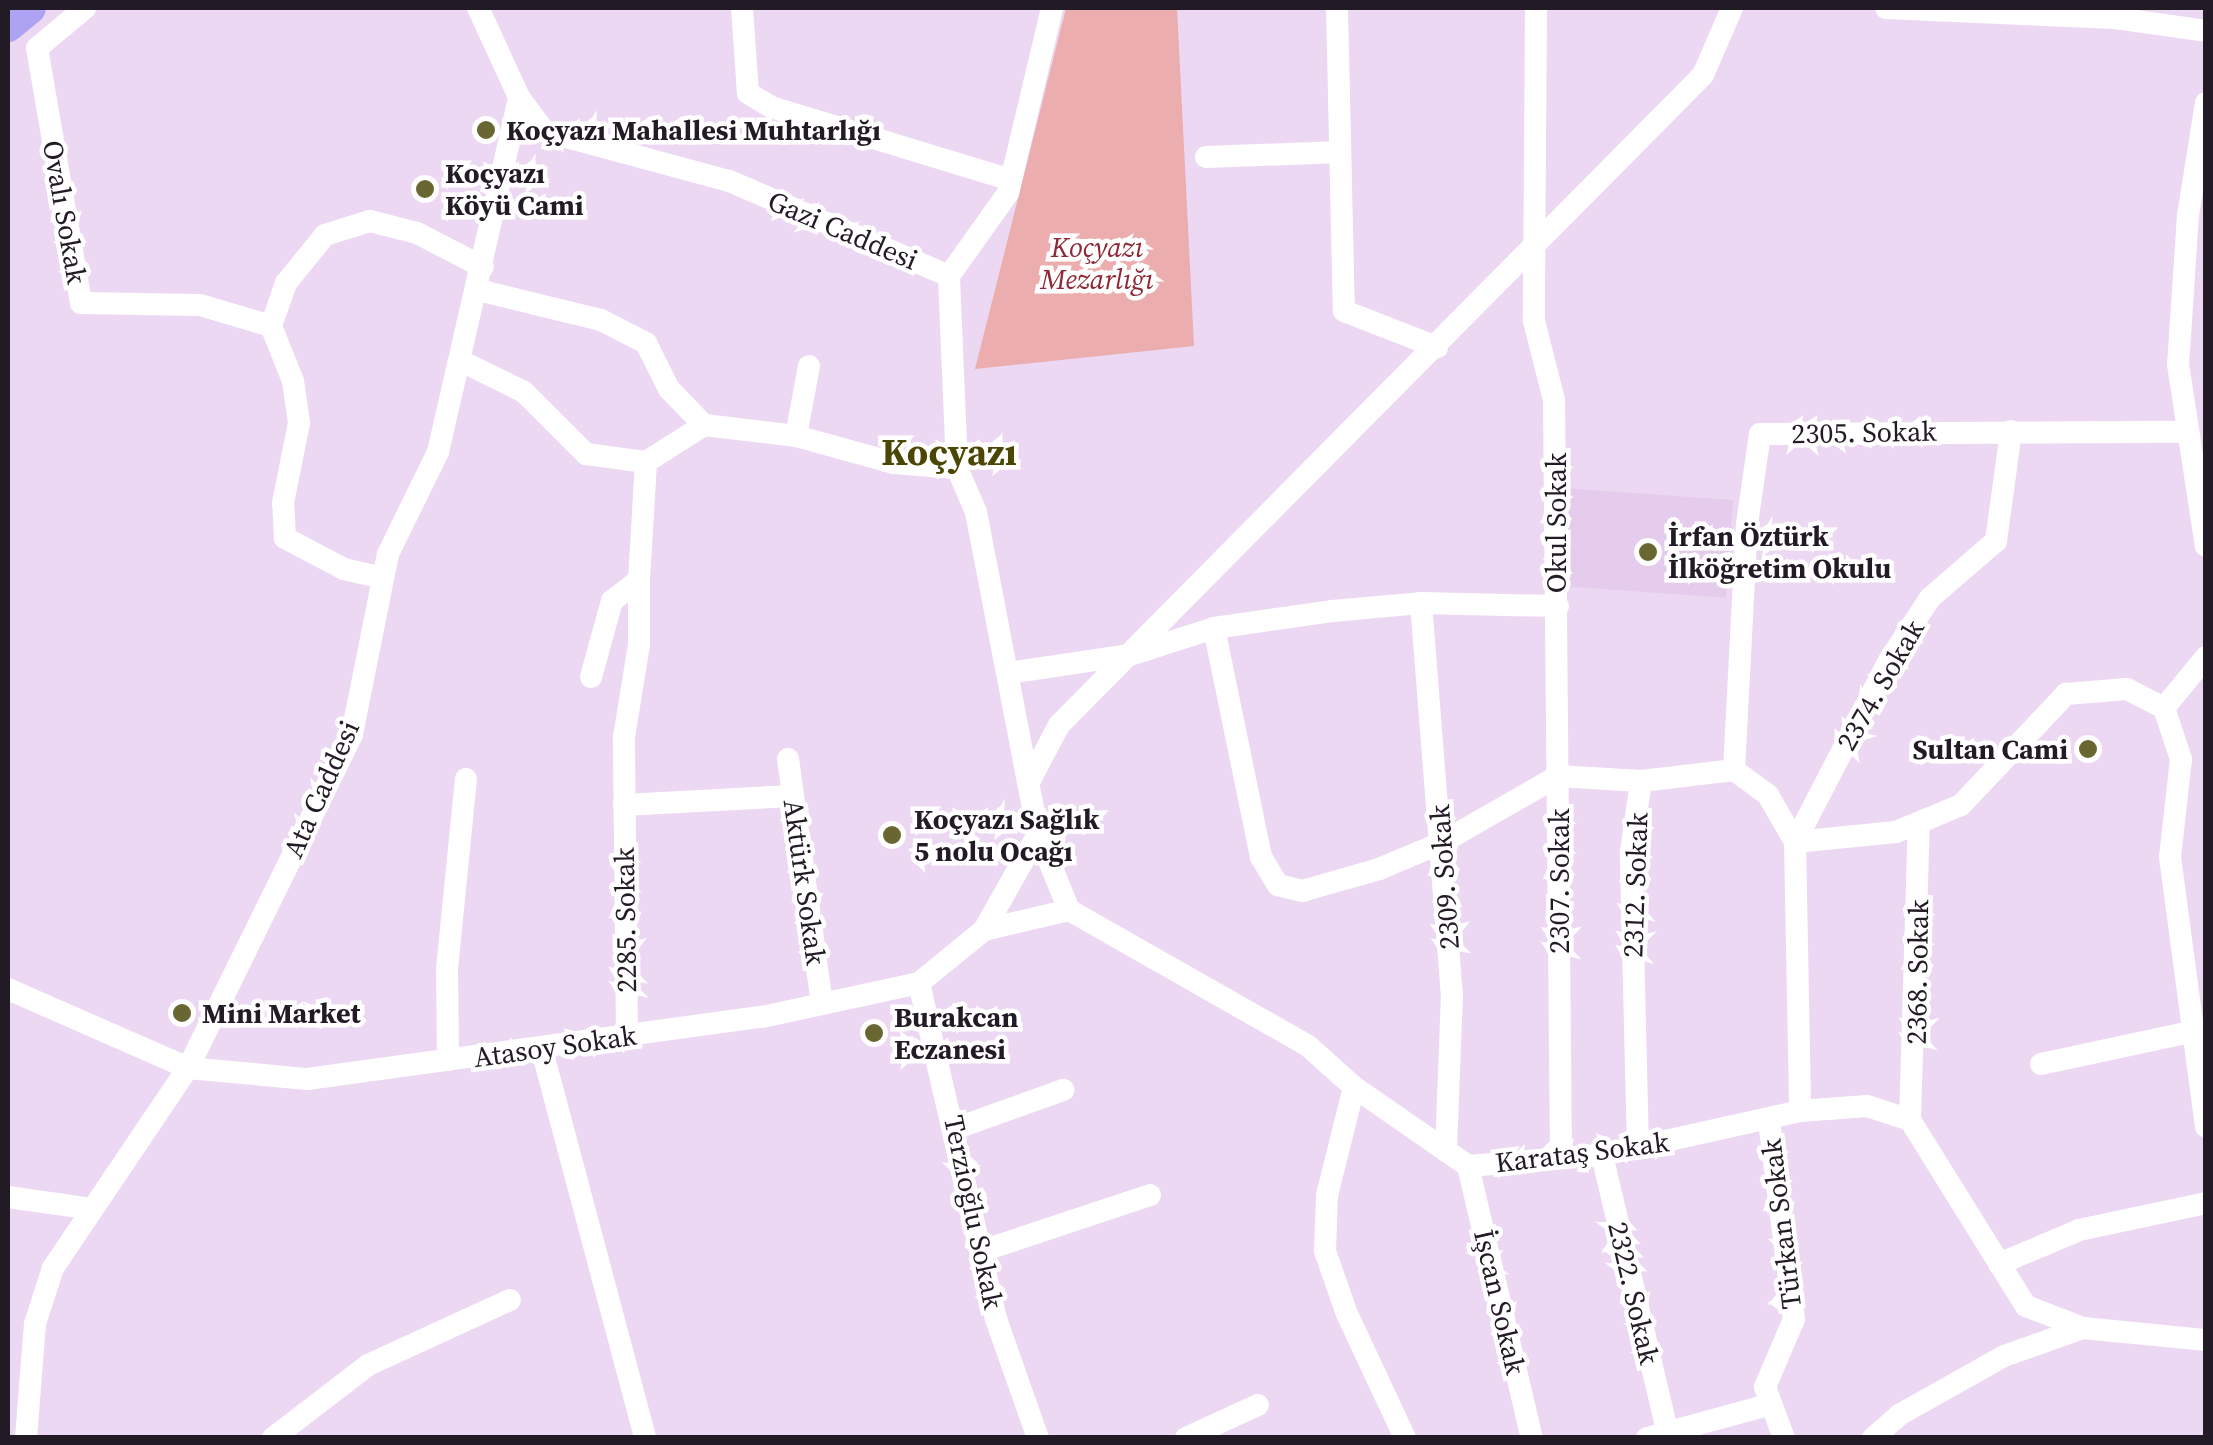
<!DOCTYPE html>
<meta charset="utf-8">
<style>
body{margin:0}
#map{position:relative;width:2213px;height:1445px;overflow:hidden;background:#ecd8f2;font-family:"Source Serif 4",serif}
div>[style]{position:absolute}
.built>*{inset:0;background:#e5cbec;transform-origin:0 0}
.green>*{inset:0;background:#ebadae}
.minor>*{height:22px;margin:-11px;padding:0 11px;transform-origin:11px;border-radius:11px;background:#fff}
.highway>*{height:32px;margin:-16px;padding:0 16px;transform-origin:16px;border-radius:16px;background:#aea3f3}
.dots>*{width:28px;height:28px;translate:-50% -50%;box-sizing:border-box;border:5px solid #fff;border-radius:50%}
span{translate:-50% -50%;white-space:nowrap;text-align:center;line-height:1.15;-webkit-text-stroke:9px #fff;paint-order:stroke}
.poi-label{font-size:28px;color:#221a24;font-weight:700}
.left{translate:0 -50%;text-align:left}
.right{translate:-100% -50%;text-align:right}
.street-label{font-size:28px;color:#221a24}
.park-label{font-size:28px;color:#8e2836;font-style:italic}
.district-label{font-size:38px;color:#4a4604;font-weight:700}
.frame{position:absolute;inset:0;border:10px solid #221a24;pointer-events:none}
</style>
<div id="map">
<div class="built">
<i style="left:1733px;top:500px;width:98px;height:167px;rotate:94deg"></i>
</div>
<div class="green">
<i style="clip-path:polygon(1066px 8px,1177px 8px,1194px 346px,975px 369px)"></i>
</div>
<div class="minor">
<i style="left:85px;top:8px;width:62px;rotate:140.2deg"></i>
<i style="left:37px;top:48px;width:259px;rotate:80.2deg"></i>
<i style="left:81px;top:303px;width:119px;rotate:1deg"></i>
<i style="left:200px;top:305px;width:74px;rotate:16.5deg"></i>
<i style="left:742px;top:8px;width:85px;rotate:86deg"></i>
<i style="left:748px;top:93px;width:27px;rotate:31deg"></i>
<i style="left:771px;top:107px;width:251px;rotate:16.9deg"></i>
<i style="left:1337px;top:8px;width:303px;rotate:88.7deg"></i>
<i style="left:1344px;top:311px;width:100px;rotate:21.2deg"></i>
<i style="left:1536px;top:8px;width:313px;rotate:90.4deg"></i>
<i style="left:1534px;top:321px;width:81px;rotate:75.8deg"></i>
<i style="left:1554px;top:400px;width:757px;rotate:89.47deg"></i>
<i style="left:1886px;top:8px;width:229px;rotate:2.5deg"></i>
<i style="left:2115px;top:18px;width:92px;rotate:8.1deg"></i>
<i style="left:2206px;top:103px;width:113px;rotate:99.1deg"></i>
<i style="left:2188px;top:215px;width:149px;rotate:93.8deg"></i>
<i style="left:2178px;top:364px;width:184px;rotate:81.3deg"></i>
<i style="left:1206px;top:157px;width:134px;rotate:-2.1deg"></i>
<i style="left:949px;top:276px;width:102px;rotate:-54.6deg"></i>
<i style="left:1008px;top:193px;width:190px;rotate:-76.6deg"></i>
<i style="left:478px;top:290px;width:127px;rotate:13.7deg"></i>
<i style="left:601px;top:320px;width:51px;rotate:27.1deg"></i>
<i style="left:646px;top:343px;width:51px;rotate:63.4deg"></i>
<i style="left:669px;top:389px;width:50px;rotate:45.8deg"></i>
<i style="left:461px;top:361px;width:70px;rotate:26.2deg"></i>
<i style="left:524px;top:392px;width:88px;rotate:45deg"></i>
<i style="left:586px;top:454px;width:61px;rotate:7.6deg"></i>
<i style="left:646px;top:462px;width:69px;rotate:-32.5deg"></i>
<i style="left:704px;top:425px;width:93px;rotate:6.8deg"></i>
<i style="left:796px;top:436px;width:102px;rotate:15.4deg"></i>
<i style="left:894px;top:463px;width:63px;rotate:4.5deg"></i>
<i style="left:796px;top:436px;width:71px;rotate:-79.5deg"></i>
<i style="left:383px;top:578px;width:40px;rotate:-167deg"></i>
<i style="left:344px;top:569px;width:67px;rotate:-152.3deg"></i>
<i style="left:285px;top:538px;width:35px;rotate:-93deg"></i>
<i style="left:283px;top:503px;width:82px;rotate:-78.7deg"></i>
<i style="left:299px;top:423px;width:42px;rotate:-98.1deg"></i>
<i style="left:293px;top:381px;width:59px;rotate:-111.8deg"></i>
<i style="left:271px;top:326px;width:46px;rotate:-70.8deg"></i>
<i style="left:286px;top:283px;width:62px;rotate:-50.9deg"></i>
<i style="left:325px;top:235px;width:47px;rotate:-17.3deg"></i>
<i style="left:370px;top:221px;width:49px;rotate:14.3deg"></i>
<i style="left:417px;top:233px;width:74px;rotate:27.3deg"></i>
<i style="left:1421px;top:603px;width:392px;rotate:85.5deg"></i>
<i style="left:1452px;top:994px;width:157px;rotate:92.2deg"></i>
<i style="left:1214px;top:628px;width:234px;rotate:78.4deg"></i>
<i style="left:1261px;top:857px;width:33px;rotate:59deg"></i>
<i style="left:1278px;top:885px;width:25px;rotate:14deg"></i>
<i style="left:1302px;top:891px;width:80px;rotate:-15.9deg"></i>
<i style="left:1379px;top:869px;width:67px;rotate:-22.8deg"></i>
<i style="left:1441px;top:843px;width:135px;rotate:-29.8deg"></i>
<i style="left:1558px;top:776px;width:83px;rotate:3.4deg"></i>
<i style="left:1009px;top:673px;width:122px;rotate:-8.5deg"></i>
<i style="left:1130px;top:655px;width:88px;rotate:-17.8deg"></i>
<i style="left:1214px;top:628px;width:119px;rotate:-8.2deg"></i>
<i style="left:1332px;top:611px;width:89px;rotate:-5.1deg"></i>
<i style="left:1421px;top:603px;width:137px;rotate:1.3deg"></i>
<i style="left:591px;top:677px;width:79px;rotate:-74.6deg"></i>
<i style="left:612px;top:601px;width:34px;rotate:-38deg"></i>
<i style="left:639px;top:580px;width:118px;rotate:-86.6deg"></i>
<i style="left:2164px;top:708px;width:66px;rotate:-50.5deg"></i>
<i style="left:788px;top:759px;width:247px;rotate:82.1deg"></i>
<i style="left:1734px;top:770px;width:246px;rotate:-87deg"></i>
<i style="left:1747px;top:524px;width:91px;rotate:-81.8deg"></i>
<i style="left:1760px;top:434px;width:426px;rotate:-0.3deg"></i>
<i style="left:1030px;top:780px;width:62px;rotate:-62.2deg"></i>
<i style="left:1059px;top:725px;width:915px;rotate:-45.27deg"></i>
<i style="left:1703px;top:75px;width:73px;rotate:-66.6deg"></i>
<i style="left:624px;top:805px;width:168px;rotate:-3.1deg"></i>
<i style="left:1038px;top:834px;width:82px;rotate:67.8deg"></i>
<i style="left:1795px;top:842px;width:101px;rotate:-5.7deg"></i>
<i style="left:1896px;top:832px;width:70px;rotate:-22.6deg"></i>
<i style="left:1961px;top:805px;width:153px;rotate:-46.6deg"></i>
<i style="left:2066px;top:694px;width:61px;rotate:-4.7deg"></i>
<i style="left:2127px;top:689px;width:42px;rotate:27.2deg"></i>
<i style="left:2164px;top:708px;width:54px;rotate:71.6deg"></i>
<i style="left:2181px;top:759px;width:99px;rotate:96.4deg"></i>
<i style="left:2170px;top:857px;width:272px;rotate:82.4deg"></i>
<i style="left:1795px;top:842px;width:206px;rotate:-62.6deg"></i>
<i style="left:1890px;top:659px;width:73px;rotate:-56.7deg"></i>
<i style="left:1930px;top:598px;width:87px;rotate:-40.8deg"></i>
<i style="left:1996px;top:541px;width:111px;rotate:-82.2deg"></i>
<i style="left:984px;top:930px;width:87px;rotate:-13.2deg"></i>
<i style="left:1069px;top:910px;width:274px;rotate:29.6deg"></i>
<i style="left:1307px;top:1045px;width:63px;rotate:41.8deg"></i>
<i style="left:1354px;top:1087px;width:139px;rotate:34.7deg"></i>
<i style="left:1468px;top:1166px;width:134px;rotate:-4.7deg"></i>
<i style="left:1602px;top:1155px;width:203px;rotate:-12.5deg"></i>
<i style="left:1800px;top:1111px;width:67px;rotate:-4.3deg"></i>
<i style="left:1867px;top:1106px;width:45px;rotate:18deg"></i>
<i style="left:1910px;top:1120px;width:219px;rotate:58.1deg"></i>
<i style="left:2026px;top:1306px;width:61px;rotate:21.1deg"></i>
<i style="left:2083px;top:1328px;width:124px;rotate:5.6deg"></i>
<i style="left:919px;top:983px;width:345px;rotate:77.1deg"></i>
<i style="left:996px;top:1319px;width:126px;rotate:70.6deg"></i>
<i style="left:8px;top:989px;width:197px;rotate:23.7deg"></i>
<i style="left:188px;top:1068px;width:120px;rotate:5.3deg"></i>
<i style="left:307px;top:1079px;width:459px;rotate:-7.8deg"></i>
<i style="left:762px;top:1017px;width:161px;rotate:-12.2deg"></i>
<i style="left:919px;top:983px;width:84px;rotate:-39.2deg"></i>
<i style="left:984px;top:930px;width:110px;rotate:-60.6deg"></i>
<i style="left:1038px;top:834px;width:328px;rotate:-100.9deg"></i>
<i style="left:976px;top:512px;width:48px;rotate:-113.4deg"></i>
<i style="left:957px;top:468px;width:192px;rotate:-92.4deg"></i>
<i style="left:949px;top:276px;width:240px;rotate:-156.6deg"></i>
<i style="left:729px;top:181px;width:192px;rotate:-164.9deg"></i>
<i style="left:544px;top:131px;width:42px;rotate:-126.3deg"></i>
<i style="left:519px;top:97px;width:98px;rotate:-114.7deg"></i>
<i style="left:627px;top:1036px;width:299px;rotate:-90.6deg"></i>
<i style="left:624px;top:737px;width:94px;rotate:-80.8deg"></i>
<i style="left:639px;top:644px;width:64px;rotate:-90deg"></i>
<i style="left:542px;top:1050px;width:401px;rotate:75.1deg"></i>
<i style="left:448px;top:1060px;width:91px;rotate:-90.6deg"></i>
<i style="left:447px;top:969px;width:191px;rotate:-84.3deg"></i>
<i style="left:2041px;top:1064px;width:167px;rotate:-12.1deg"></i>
<i style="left:1354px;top:1087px;width:111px;rotate:104deg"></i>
<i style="left:1327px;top:1195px;width:56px;rotate:92deg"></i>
<i style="left:1325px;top:1251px;width:67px;rotate:70.8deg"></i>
<i style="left:1347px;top:1314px;width:137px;rotate:64.9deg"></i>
<i style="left:1910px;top:1120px;width:297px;rotate:-88.3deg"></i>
<i style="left:1769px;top:1121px;width:200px;rotate:82.8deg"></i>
<i style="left:1794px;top:1319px;width:74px;rotate:113.1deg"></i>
<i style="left:1765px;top:1387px;width:54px;rotate:69.6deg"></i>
<i style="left:957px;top:1128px;width:113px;rotate:-19.7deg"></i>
<i style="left:1638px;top:1149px;width:297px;rotate:-91.4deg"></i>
<i style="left:1631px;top:852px;width:72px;rotate:-82deg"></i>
<i style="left:1641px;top:781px;width:94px;rotate:-6.7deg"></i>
<i style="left:1734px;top:770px;width:42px;rotate:36.3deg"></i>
<i style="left:1768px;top:795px;width:54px;rotate:60.1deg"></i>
<i style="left:1795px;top:842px;width:269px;rotate:88.9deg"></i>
<i style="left:1602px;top:1155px;width:283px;rotate:76.7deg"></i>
<i style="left:1468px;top:1166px;width:279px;rotate:76.8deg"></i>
<i style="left:8px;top:1197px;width:84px;rotate:8.2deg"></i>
<i style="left:982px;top:1251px;width:177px;rotate:-18.4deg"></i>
<i style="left:1999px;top:1264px;width:87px;rotate:-23deg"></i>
<i style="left:2079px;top:1230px;width:130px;rotate:-12deg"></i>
<i style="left:26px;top:1438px;width:114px;rotate:-85.5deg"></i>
<i style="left:35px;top:1324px;width:59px;rotate:-72.2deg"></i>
<i style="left:53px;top:1268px;width:241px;rotate:-56deg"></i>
<i style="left:188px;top:1068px;width:372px;rotate:-63.8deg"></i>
<i style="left:352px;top:734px;width:184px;rotate:-78.7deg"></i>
<i style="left:388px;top:554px;width:114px;rotate:-63.9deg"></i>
<i style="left:438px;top:452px;width:364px;rotate:-77.1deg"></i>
<i style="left:273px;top:1438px;width:120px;rotate:-37.5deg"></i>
<i style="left:368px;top:1365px;width:156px;rotate:-24.6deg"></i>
<i style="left:1186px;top:1438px;width:79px;rotate:-24.6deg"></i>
<i style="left:1647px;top:1438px;width:125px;rotate:-15.3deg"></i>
<i style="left:1873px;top:1438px;width:35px;rotate:-41deg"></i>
<i style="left:1899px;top:1415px;width:120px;rotate:-29.3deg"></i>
<i style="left:2004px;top:1356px;width:84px;rotate:-19.5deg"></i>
</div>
<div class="highway">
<i style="left:8px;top:26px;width:28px;rotate:-39deg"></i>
</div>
<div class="dots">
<i style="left:486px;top:130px;background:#696632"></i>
<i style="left:425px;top:189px;background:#696632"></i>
<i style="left:1648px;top:552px;background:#696632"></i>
<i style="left:2088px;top:749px;background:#696632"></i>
<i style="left:892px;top:835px;background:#696632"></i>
<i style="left:182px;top:1013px;background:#696632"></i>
<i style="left:874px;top:1033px;background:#696632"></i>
</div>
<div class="poi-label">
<span class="left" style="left:506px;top:130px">Koçyazı Mahallesi Muhtarlığı</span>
<span class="left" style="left:445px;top:189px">Koçyazı<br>Köyü Cami</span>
<span class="left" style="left:1668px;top:552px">İrfan Öztürk<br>İlköğretim Okulu</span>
<span class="right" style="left:2068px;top:749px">Sultan Cami</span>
<span class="left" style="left:914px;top:835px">Koçyazı Sağlık<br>5 nolu Ocağı</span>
<span class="left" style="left:202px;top:1013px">Mini Market</span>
<span class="left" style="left:894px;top:1033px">Burakcan<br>Eczanesi</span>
</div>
<div class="street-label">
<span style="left:65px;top:212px;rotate:80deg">Ovalı Sokak</span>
<span style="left:843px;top:230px;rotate:23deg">Gazi Caddesi</span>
<span style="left:1864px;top:432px;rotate:-1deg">2305. Sokak</span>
<span style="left:1556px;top:523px;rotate:-90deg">Okul Sokak</span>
<span style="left:1880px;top:685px;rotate:-60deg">2374. Sokak</span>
<span style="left:321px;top:789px;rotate:-66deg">Ata Caddesi</span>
<span style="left:1444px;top:877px;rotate:-94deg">2309. Sokak</span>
<span style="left:1559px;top:881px;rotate:-90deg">2307. Sokak</span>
<span style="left:805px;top:882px;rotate:82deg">Aktürk Sokak</span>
<span style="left:1635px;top:885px;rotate:-88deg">2312. Sokak</span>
<span style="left:625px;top:920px;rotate:-91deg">2285. Sokak</span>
<span style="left:1917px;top:972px;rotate:-89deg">2368. Sokak</span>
<span style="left:555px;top:1046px;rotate:-8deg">Atasoy Sokak</span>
<span style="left:1582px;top:1152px;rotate:-7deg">Karataş Sokak</span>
<span style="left:974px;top:1212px;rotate:78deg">Terzioğlu Sokak</span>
<span style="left:1781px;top:1224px;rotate:-97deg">Türkan Sokak</span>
<span style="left:1634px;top:1293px;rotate:77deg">2322. Sokak</span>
<span style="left:1500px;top:1302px;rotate:77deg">İşcan Sokak</span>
</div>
<div class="park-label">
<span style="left:1097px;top:263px">Koçyazı<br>Mezarlığı</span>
</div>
<div class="district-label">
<span style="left:949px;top:453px">Koçyazı</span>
</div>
<div class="frame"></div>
</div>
